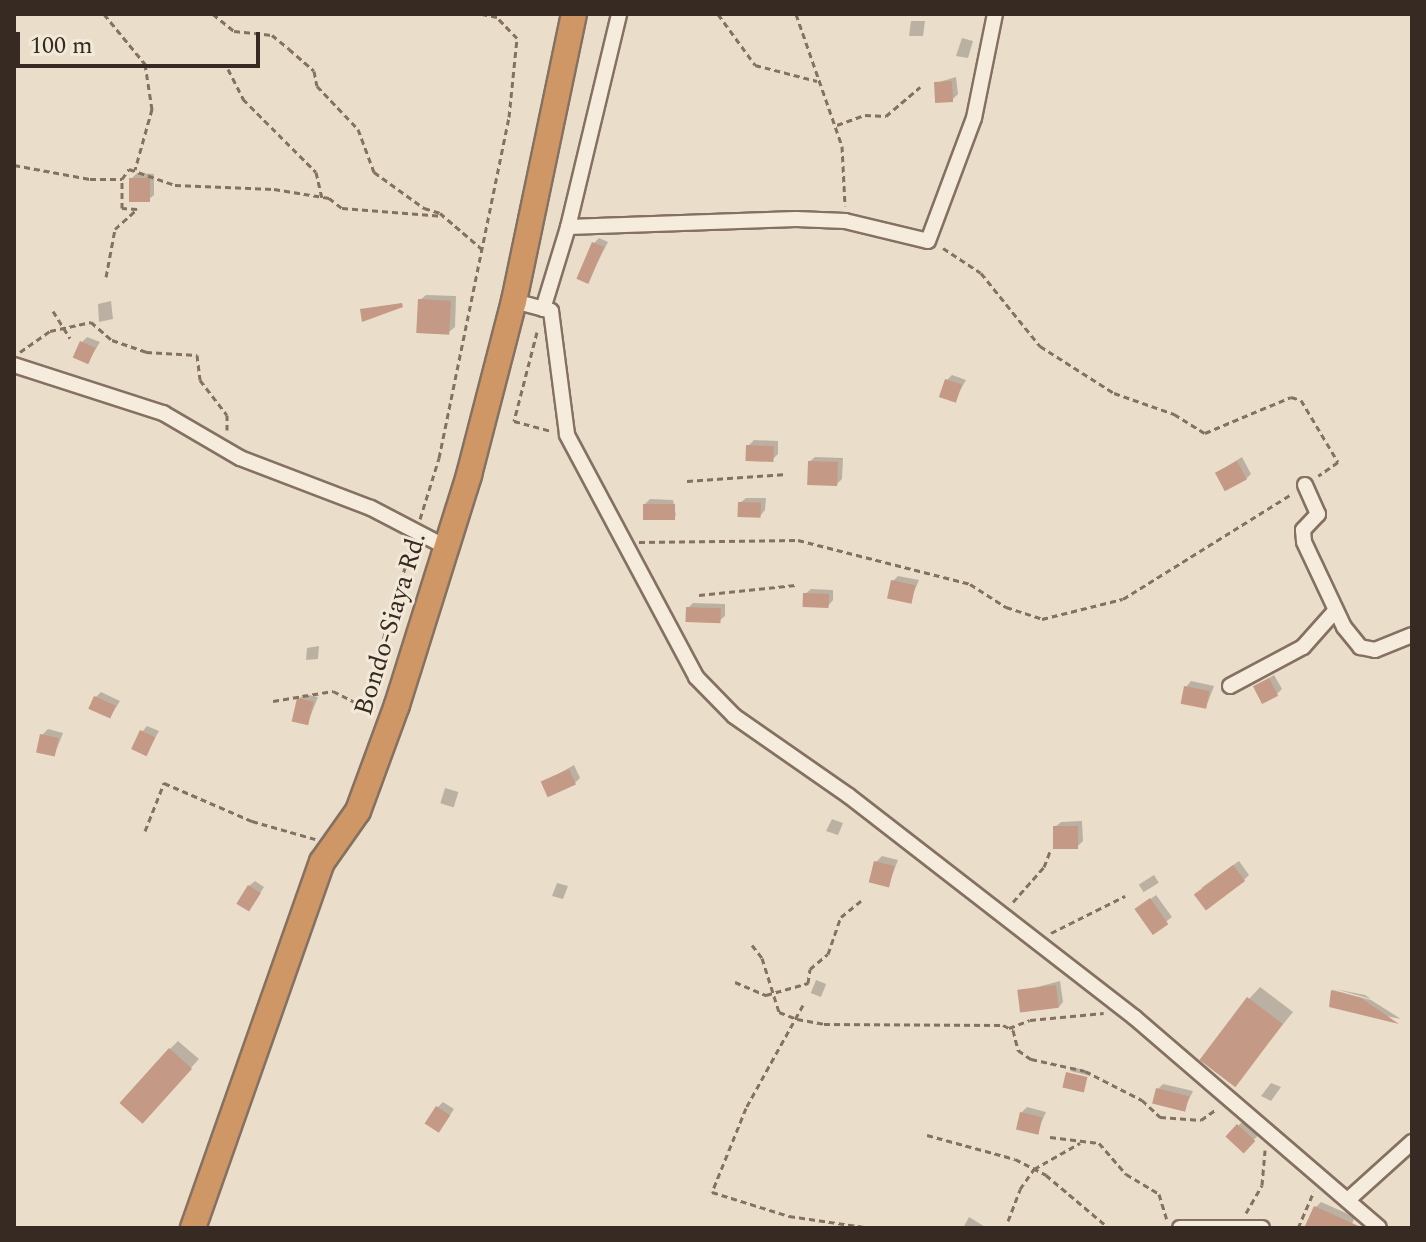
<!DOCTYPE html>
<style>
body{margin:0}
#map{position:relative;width:1426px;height:1242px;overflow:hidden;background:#eadecb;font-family:Spectral,serif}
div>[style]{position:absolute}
.shadow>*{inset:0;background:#0003;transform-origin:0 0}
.building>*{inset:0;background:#c49985;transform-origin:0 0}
.path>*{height:3px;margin-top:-1.5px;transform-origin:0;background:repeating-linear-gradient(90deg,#857161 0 6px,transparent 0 10px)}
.roads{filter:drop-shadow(2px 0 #857161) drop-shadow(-2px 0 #857161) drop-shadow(0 2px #857161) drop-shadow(0 -2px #857161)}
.street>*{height:14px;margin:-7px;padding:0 7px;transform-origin:7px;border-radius:7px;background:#f6ecdd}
.highway>*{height:24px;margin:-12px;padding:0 12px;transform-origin:12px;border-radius:12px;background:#cf9766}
span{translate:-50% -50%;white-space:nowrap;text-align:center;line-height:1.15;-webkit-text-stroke:6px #f2e9d9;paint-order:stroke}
.street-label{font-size:26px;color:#372a22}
.frame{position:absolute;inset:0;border:16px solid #372a22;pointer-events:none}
.scale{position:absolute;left:16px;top:32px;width:244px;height:36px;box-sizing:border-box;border:4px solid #372a22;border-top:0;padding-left:10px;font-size:24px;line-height:28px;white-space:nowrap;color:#372a22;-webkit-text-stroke:6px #f2e9d9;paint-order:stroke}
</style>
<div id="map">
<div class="shadow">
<i style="clip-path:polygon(911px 21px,925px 21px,923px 36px,909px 36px)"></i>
<i style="clip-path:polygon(962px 38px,973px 41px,968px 58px,956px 56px)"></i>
<i style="clip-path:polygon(956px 77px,958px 94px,952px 100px,936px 83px)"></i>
<i style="clip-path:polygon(137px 173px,154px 174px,154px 195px,148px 200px,131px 179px)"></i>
<i style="clip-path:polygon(599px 238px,608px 242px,588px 281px,594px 243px)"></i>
<i style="clip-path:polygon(426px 295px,456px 296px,455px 327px,449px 332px,420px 300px)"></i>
<i style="clip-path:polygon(111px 301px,113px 319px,99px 322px,98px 304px)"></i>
<i style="clip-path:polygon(87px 337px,100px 342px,88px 362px,82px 342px)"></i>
<i style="clip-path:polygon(952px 375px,966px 380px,954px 401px,947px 380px)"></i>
<i style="clip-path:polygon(754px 440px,778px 441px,778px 454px,773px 459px,748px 446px)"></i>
<i style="clip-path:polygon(815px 457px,843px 458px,842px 479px,837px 484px,809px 462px)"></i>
<i style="clip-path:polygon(1242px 457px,1251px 474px,1246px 479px,1218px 472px)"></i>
<i style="clip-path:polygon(746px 498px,766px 498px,765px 510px,760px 516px,740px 503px)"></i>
<i style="clip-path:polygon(650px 499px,673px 500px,676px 516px,645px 504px)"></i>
<i style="clip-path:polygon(898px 576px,919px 580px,910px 601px,893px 581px)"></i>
<i style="clip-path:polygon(811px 589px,833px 590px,833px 600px,828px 606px,805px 594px)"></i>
<i style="clip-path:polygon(693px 603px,725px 604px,725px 616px,719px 621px,688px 608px)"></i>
<i style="clip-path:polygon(319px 646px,318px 659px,306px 660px,307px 648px)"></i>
<i style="clip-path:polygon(1274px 675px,1282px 689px,1277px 694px,1255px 687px)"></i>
<i style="clip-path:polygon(1191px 681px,1214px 686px,1206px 707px,1186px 687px)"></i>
<i style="clip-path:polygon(101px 692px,120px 701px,110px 717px,96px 697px)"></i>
<i style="clip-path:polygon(304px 694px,318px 697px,308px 722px,298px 700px)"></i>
<i style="clip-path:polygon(147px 726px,159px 731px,147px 752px,142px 732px)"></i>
<i style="clip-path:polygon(48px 729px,63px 733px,54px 756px,42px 735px)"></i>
<i style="clip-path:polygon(574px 765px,580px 778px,575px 783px,544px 782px)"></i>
<i style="left:445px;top:788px;width:14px;height:16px;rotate:17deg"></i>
<i style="clip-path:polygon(832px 819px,843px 823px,838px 835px,826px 831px)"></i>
<i style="clip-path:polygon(1082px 821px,1083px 841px,1078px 846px,1055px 827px,1061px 822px)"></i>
<i style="clip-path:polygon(882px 856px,898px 860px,889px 884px,876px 862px)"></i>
<i style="clip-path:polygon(1239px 861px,1249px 875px,1244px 880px,1201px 888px)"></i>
<i style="left:1154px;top:875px;width:9px;height:18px;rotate:58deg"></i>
<i style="clip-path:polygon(255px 881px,264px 887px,254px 903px,249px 886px)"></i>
<i style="clip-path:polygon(557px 883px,568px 886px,563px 899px,552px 896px)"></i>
<i style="clip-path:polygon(1156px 895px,1172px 917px,1153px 932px,1142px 905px)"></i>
<i style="left:816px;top:980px;width:11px;height:14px;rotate:22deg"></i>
<i style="clip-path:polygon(1060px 981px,1063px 1002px,1059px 1007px,1019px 992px)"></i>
<i style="clip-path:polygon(1260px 987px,1293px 1012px,1233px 1086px,1249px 999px)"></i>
<i style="clip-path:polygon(1335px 989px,1365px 995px,1371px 999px)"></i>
<i style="clip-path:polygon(1333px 990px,1371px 1000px,1401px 1019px,1331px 1006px)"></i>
<i style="clip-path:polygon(178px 1041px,199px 1059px,150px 1113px,170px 1049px)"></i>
<i style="clip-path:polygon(1073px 1067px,1091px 1072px,1090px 1076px,1070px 1071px)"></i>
<i style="clip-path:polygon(1271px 1083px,1281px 1087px,1271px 1101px,1261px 1096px)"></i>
<i style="clip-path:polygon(1163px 1084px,1193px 1091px,1184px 1110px,1158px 1089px)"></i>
<i style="clip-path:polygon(443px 1102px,454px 1109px,440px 1130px,437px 1108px)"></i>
<i style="clip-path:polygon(1027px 1107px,1046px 1112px,1037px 1132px,1021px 1113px)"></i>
<i style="left:1244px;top:1120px;width:21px;height:23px;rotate:45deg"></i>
<i style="clip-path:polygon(1321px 1202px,1355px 1217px,1350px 1228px,1315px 1228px,1316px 1207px)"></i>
<i style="clip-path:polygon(969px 1217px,987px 1228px,963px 1228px)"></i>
</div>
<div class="building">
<i style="left:952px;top:81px;width:21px;height:18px;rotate:87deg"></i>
<i style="left:129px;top:178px;width:21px;height:24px"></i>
<i style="left:592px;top:242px;width:13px;height:40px;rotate:23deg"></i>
<i style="left:418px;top:299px;width:33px;height:34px;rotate:3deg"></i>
<i style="clip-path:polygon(402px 303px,403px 307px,362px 322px,360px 309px)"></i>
<i style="left:80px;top:341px;width:17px;height:18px;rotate:24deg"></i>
<i style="left:945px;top:379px;width:18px;height:19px;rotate:19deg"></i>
<i style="left:746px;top:445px;width:28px;height:16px;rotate:2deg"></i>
<i style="left:808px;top:461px;width:30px;height:24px;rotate:2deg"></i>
<i style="left:1237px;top:461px;width:21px;height:25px;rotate:62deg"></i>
<i style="left:738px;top:502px;width:23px;height:15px;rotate:2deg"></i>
<i style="left:643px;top:504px;width:32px;height:16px"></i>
<i style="left:891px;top:580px;width:25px;height:19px;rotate:12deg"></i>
<i style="left:803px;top:593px;width:26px;height:14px;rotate:2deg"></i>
<i style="left:686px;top:607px;width:35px;height:15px;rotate:2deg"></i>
<i style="left:1269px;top:678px;width:20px;height:18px;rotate:63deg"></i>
<i style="left:1184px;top:686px;width:26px;height:18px;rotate:11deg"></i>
<i style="left:94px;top:696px;width:24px;height:14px;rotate:24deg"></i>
<i style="left:297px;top:698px;width:17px;height:24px;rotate:13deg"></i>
<i style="left:140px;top:730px;width:17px;height:21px;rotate:25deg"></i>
<i style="left:40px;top:734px;width:19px;height:19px;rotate:12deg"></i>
<i style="left:569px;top:769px;width:17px;height:31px;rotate:66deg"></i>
<i style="left:1053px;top:826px;width:25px;height:23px"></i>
<i style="left:874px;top:861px;width:21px;height:22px;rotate:14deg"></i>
<i style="left:1233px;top:865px;width:20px;height:49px;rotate:53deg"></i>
<i style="left:248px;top:885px;width:15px;height:22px;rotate:32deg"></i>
<i style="left:1150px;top:898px;width:32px;height:19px;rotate:55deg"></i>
<i style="left:1056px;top:985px;width:23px;height:39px;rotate:83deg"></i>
<i style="clip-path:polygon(1331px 990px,1361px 998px,1399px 1024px,1329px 1007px)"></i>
<i style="left:1247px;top:997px;width:45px;height:79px;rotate:37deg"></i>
<i style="left:169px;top:1048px;width:31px;height:74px;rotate:42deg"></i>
<i style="left:1066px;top:1072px;width:22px;height:16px;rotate:13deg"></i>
<i style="left:1156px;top:1088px;width:34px;height:16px;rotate:14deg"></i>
<i style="left:436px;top:1106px;width:17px;height:21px;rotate:33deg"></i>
<i style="left:1020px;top:1112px;width:23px;height:18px;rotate:13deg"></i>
<i style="left:1237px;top:1124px;width:25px;height:17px;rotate:43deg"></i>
<i style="clip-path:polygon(1314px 1206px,1363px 1228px,1304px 1228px)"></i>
</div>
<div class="path">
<i style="left:104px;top:14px;width:65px;rotate:50.6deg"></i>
<i style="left:145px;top:64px;width:46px;rotate:81.2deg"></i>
<i style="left:152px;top:109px;width:63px;rotate:105.6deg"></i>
<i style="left:213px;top:14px;width:27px;rotate:39deg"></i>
<i style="left:234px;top:31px;width:38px;rotate:6deg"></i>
<i style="left:272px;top:35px;width:22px;rotate:39deg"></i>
<i style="left:289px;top:49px;width:33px;rotate:41deg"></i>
<i style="left:314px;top:71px;width:15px;rotate:79deg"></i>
<i style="left:317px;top:86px;width:59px;rotate:46.4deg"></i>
<i style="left:358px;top:129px;width:46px;rotate:69.6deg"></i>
<i style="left:374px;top:172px;width:62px;rotate:35.8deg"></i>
<i style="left:424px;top:208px;width:17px;rotate:17deg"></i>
<i style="left:440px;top:213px;width:55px;rotate:40.6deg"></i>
<i style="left:718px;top:14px;width:63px;rotate:54deg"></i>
<i style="left:755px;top:65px;width:64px;rotate:14.5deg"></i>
<i style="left:796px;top:14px;width:140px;rotate:70.8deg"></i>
<i style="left:842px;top:146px;width:60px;rotate:87.1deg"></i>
<i style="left:228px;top:69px;width:34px;rotate:63deg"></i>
<i style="left:243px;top:99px;width:103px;rotate:45deg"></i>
<i style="left:316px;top:172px;width:26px;rotate:77deg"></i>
<i style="left:837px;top:125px;width:30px;rotate:-20deg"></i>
<i style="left:865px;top:115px;width:21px;rotate:3deg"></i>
<i style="left:886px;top:116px;width:45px;rotate:-40.5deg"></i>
<i style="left:14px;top:165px;width:77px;rotate:10.4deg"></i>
<i style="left:90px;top:179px;width:32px"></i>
<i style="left:122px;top:179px;width:12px;rotate:-55deg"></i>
<i style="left:129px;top:169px;width:49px;rotate:19.2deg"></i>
<i style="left:175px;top:185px;width:99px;rotate:2.3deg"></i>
<i style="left:274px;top:189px;width:56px;rotate:9.3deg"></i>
<i style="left:329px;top:198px;width:16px;rotate:38deg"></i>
<i style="left:342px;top:208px;width:102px;rotate:4.5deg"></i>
<i style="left:943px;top:248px;width:45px;rotate:33.3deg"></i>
<i style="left:981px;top:273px;width:94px;rotate:51.1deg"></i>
<i style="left:1040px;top:346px;width:88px;rotate:32.4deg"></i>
<i style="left:1114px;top:393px;width:64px;rotate:19.3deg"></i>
<i style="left:1174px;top:414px;width:36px;rotate:32deg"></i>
<i style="left:1205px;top:433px;width:93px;rotate:-22.7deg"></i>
<i style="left:1291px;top:397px;width:10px;rotate:17deg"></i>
<i style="left:1301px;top:400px;width:72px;rotate:59.2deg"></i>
<i style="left:1338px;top:462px;width:24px;rotate:145deg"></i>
<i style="left:106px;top:277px;width:49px;rotate:-79.4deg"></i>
<i style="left:115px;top:229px;width:30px;rotate:-42deg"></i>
<i style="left:137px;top:209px;width:15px;rotate:-176deg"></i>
<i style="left:122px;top:208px;width:29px;rotate:-90deg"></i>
<i style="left:53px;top:311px;width:32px;rotate:58deg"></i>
<i style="left:537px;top:332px;width:92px;rotate:104.5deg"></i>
<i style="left:514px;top:421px;width:39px;rotate:15deg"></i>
<i style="left:20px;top:352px;width:37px;rotate:-35deg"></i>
<i style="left:50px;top:331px;width:42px;rotate:-12.4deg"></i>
<i style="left:91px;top:322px;width:28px;rotate:41deg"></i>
<i style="left:112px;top:340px;width:36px;rotate:19deg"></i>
<i style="left:146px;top:352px;width:51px;rotate:3.4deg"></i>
<i style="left:197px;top:355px;width:25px;rotate:83deg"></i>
<i style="left:200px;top:380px;width:44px;rotate:52.4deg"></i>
<i style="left:227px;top:415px;width:15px;rotate:90deg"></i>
<i style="left:687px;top:481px;width:100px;rotate:-4deg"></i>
<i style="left:420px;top:519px;width:64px;rotate:-72.7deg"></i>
<i style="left:439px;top:458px;width:348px;rotate:-78.4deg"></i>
<i style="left:509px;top:117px;width:79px;rotate:-84.2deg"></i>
<i style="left:517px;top:38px;width:29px;rotate:-134deg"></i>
<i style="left:497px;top:17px;width:15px;rotate:-169deg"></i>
<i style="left:639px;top:542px;width:159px;rotate:-0.7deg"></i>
<i style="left:798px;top:540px;width:178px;rotate:14.3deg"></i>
<i style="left:970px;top:584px;width:43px;rotate:32.6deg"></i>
<i style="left:1006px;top:607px;width:38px;rotate:18deg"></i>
<i style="left:1042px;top:619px;width:83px;rotate:-13.9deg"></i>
<i style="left:1123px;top:599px;width:199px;rotate:-31.9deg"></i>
<i style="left:699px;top:595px;width:97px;rotate:-5.9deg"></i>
<i style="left:273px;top:701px;width:61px;rotate:-9.5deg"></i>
<i style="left:333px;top:691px;width:34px;rotate:27deg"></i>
<i style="left:375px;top:710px;width:13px;rotate:-162deg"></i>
<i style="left:363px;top:706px;width:168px;rotate:-73.1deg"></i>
<i style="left:145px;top:831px;width:52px;rotate:-68.4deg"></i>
<i style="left:164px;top:783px;width:96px;rotate:23.4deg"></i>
<i style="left:252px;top:821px;width:66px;rotate:15.9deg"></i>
<i style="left:1013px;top:902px;width:47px;rotate:-48.5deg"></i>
<i style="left:1044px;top:867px;width:19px;rotate:-69deg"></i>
<i style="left:1051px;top:933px;width:83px;rotate:-26.6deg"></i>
<i style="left:752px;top:945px;width:16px;rotate:52deg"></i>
<i style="left:762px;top:958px;width:57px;rotate:72.5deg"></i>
<i style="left:779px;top:1012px;width:19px;rotate:21deg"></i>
<i style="left:797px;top:1019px;width:27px;rotate:10deg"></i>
<i style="left:824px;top:1024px;width:179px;rotate:0.3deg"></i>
<i style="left:1003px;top:1025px;width:11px;rotate:27deg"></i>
<i style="left:1013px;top:1030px;width:21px;rotate:76deg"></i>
<i style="left:1018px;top:1050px;width:16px;rotate:35deg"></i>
<i style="left:1031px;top:1059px;width:55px;rotate:12.5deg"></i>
<i style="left:1085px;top:1071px;width:64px;rotate:27deg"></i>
<i style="left:1142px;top:1100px;width:25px;rotate:43deg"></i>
<i style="left:1160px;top:1117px;width:41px;rotate:4.2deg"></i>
<i style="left:1201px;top:1120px;width:19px;rotate:-35deg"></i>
<i style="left:735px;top:982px;width:34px;rotate:23deg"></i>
<i style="left:766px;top:995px;width:44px;rotate:-15.9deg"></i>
<i style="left:808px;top:983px;width:14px;rotate:-82deg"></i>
<i style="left:810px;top:969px;width:23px;rotate:-40deg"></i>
<i style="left:828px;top:954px;width:39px;rotate:-71deg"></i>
<i style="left:841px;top:917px;width:26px;rotate:-39deg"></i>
<i style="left:803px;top:1005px;width:118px;rotate:119deg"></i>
<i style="left:746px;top:1108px;width:91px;rotate:112deg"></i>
<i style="left:712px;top:1192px;width:81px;rotate:17.3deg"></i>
<i style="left:789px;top:1216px;width:83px;rotate:8.3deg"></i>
<i style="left:1009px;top:1028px;width:22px;rotate:-21deg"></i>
<i style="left:1030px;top:1020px;width:74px;rotate:-5.4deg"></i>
<i style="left:927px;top:1135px;width:91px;rotate:15.3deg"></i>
<i style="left:1015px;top:1159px;width:35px;rotate:27deg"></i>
<i style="left:1046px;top:1175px;width:82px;rotate:40.1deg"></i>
<i style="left:1050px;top:1137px;width:49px;rotate:7deg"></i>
<i style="left:1099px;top:1143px;width:41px;rotate:48.9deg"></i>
<i style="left:1126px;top:1174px;width:39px;rotate:31deg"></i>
<i style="left:1159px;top:1194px;width:27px;rotate:73deg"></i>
<i style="left:1246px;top:1213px;width:32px;rotate:-60deg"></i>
<i style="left:1262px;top:1185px;width:35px;rotate:-85deg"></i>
<i style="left:1008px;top:1221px;width:34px;rotate:-69deg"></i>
<i style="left:1020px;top:1189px;width:24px;rotate:-55deg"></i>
<i style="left:1034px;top:1169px;width:53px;rotate:-29.5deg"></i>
<i style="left:1298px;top:1228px;width:40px;rotate:-66.6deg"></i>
</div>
<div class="roads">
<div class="street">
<i style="left:568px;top:227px;width:219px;rotate:-76.5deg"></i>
<i style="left:514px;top:301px;width:38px;rotate:15deg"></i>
<i style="left:551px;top:311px;width:125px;rotate:82.6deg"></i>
<i style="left:567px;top:435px;width:274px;rotate:61.9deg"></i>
<i style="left:696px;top:677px;width:54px;rotate:45.7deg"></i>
<i style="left:734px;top:716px;width:140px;rotate:34.8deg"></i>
<i style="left:849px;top:796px;width:361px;rotate:37.8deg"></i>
<i style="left:1134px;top:1017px;width:323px;rotate:40.7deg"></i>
<i style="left:543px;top:309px;width:86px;rotate:-73deg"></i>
<i style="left:568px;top:227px;width:228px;rotate:-2deg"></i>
<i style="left:796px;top:219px;width:49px;rotate:2.3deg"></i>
<i style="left:845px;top:221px;width:85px;rotate:13.5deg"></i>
<i style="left:928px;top:241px;width:131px;rotate:-69.5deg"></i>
<i style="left:974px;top:118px;width:106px;rotate:-78.6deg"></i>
<i style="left:14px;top:365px;width:157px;rotate:17.9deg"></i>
<i style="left:163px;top:413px;width:89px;rotate:30.3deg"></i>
<i style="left:240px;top:458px;width:140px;rotate:20.9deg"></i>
<i style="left:371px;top:508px;width:82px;rotate:27.5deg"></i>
<i style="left:1305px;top:485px;width:32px;rotate:66deg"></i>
<i style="left:1318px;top:514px;width:22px;rotate:133deg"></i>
<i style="left:1303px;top:530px;width:12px;rotate:85deg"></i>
<i style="left:1304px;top:542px;width:94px;rotate:64.8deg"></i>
<i style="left:1344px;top:627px;width:26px;rotate:51deg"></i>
<i style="left:1360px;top:647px;width:15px;rotate:11deg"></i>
<i style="left:1375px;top:650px;width:40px;rotate:-22deg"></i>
<i style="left:1230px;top:686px;width:83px;rotate:-28.1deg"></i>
<i style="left:1303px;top:647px;width:48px;rotate:-48.4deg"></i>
<i style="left:1350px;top:1198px;width:84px;rotate:-42.1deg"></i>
<i style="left:1180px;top:1228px;width:82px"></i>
</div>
<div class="highway">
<i style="left:193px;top:1228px;width:388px;rotate:-70.6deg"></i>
<i style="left:322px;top:862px;width:62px;rotate:-54.8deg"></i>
<i style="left:358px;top:811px;width:113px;rotate:-69.8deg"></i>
<i style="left:397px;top:705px;width:241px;rotate:-72.6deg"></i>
<i style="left:469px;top:475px;width:180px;rotate:-75.5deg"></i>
<i style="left:514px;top:301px;width:293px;rotate:-78.2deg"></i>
</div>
</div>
<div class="street-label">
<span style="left:391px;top:624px;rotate:-73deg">Bondo-Siaya Rd.</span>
</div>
<div class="frame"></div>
<div class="scale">100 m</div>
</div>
